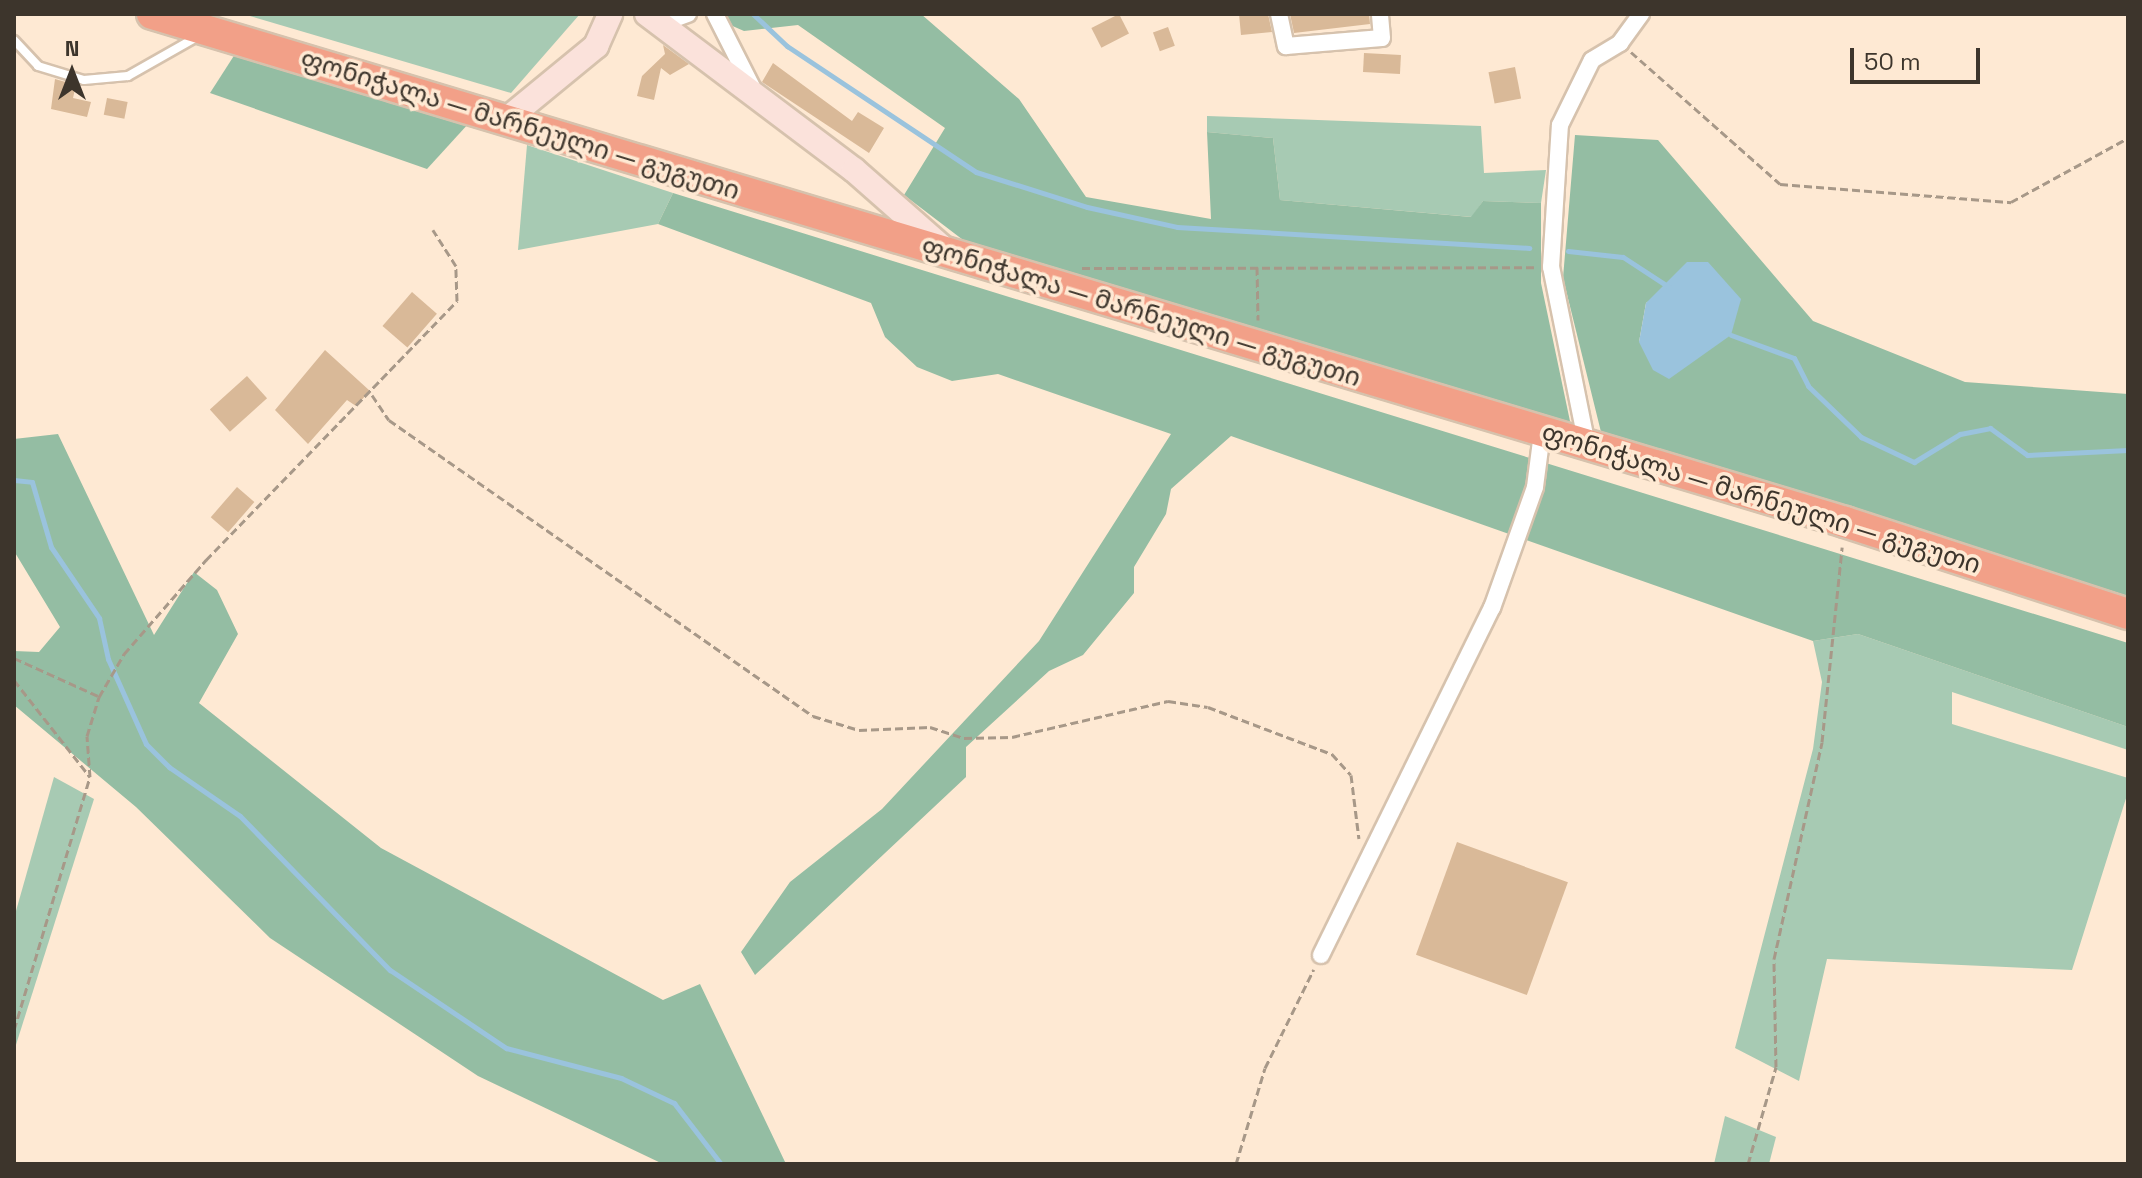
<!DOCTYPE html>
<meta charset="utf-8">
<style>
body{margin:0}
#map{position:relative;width:2142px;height:1178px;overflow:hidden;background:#fee9d3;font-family:"Space Grotesk","Noto Sans Georgian",sans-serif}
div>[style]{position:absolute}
.green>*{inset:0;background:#a7cab3}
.forest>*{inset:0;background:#94bda3}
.water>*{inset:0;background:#9ac3dd}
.stream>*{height:5px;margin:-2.5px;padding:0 2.5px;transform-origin:2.5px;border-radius:2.5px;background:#9ac3dd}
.building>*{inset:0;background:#d9b998;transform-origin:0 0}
.path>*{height:3px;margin-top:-1.5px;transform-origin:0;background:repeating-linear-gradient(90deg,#a79888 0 8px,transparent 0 12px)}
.roads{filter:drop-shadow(2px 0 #d6c2ad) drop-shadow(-2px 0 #d6c2ad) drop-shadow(0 2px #d6c2ad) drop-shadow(0 -2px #d6c2ad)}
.lane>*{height:8px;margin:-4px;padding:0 4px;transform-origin:4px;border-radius:4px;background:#fff}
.street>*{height:16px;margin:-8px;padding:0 8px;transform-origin:8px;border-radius:8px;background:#fff}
.secondary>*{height:24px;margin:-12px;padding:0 12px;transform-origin:12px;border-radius:12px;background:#fbe2db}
.highway>*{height:30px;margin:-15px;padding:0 15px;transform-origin:15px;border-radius:15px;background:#f2a088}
span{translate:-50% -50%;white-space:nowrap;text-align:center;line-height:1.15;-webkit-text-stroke:7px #fee9d3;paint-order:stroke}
.street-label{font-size:26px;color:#3d352c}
.frame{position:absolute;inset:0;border:16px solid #3d352c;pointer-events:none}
.north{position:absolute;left:32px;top:32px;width:80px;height:80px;-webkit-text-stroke:6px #fee9d3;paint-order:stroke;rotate:0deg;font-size:22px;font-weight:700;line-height:32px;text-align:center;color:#3d352c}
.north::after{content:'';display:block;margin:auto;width:28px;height:36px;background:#3d352c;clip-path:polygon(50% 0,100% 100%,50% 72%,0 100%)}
.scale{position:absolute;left:1850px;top:48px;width:130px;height:36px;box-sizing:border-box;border:4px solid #3d352c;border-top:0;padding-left:10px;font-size:24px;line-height:28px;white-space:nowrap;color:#3d352c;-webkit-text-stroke:6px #fee9d3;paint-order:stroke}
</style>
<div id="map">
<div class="green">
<i style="clip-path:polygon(243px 14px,580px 14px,511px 93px)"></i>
<i style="clip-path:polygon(1207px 116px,1481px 126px,1484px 173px,1546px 170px,1541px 203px,1483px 201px,1472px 217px,1280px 200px,1273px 138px,1207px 132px)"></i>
<i style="clip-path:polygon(527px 145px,673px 193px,658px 224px,518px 250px)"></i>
<i style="clip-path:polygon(1858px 634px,2128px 727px,2128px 750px,1952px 692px,1952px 724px,2128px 778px,2128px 792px,2072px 970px,1827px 959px,1799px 1081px,1735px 1048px,1813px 749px,1822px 682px,1813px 641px)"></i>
<i style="clip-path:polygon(54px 777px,94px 799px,14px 1051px,14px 918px)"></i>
<i style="clip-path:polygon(1725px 1116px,1776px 1137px,1769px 1164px,1714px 1164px)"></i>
</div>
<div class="forest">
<i style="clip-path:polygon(705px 14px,921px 14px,1019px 99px,1086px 197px,1211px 219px,1207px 132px,1273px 138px,1280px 200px,1471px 217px,1483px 201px,1541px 203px,1541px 283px,1571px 426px,971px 246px,904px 195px,945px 128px,798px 25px,744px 31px)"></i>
<i style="clip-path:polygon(237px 51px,469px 123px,427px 169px,210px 93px)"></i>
<i style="clip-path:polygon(evenodd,1575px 135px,1658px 140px,1813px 321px,1965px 382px,2128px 394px,2128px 596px,1601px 432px,1563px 278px,1575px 135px,1669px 287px,1639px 342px,1646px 303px,1669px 287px)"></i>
<i style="clip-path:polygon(673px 193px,2128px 643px,2128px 727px,1858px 634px,1813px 641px,1231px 436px,1171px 489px,1166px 514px,1134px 567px,1134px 593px,1083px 655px,1049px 671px,966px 747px,966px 777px,755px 975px,741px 952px,790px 882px,882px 809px,1039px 641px,1171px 434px,998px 374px,952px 381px,917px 367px,885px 337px,871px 303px,658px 224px)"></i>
<i style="clip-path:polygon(58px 434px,154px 635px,194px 572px,217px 590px,238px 634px,199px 703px,381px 848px,663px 1000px,700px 984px,786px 1164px,663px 1164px,478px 1076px,270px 938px,136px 807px,14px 705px,14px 651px,39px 652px,60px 627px,14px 551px,14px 439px)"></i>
</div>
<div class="water">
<i style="clip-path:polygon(1687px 262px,1708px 262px,1741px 299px,1731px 335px,1669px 379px,1653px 370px,1639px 342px,1646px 303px)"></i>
</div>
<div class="stream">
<i style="left:753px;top:14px;width:47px;rotate:43.3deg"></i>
<i style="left:787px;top:46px;width:227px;rotate:33.7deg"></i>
<i style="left:976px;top:172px;width:116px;rotate:17.5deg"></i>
<i style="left:1087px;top:207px;width:92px;rotate:12.5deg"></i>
<i style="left:1177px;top:227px;width:353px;rotate:3.4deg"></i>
<i style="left:1568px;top:251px;width:55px;rotate:6.2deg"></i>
<i style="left:1623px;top:257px;width:55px;rotate:33.1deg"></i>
<i style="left:1731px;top:335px;width:67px;rotate:20.1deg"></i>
<i style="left:1794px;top:358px;width:31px;rotate:63deg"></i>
<i style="left:1808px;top:386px;width:74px;rotate:43.9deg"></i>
<i style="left:1861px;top:437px;width:59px;rotate:25.3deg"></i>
<i style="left:1914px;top:462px;width:54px;rotate:-31.3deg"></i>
<i style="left:1960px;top:434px;width:31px;rotate:-11deg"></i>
<i style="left:1990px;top:428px;width:46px;rotate:36.1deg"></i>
<i style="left:2027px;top:455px;width:101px;rotate:-2.8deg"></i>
<i style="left:14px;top:480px;width:18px;rotate:6deg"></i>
<i style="left:32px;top:482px;width:68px;rotate:73.7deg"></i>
<i style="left:51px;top:547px;width:86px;rotate:55.9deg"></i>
<i style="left:99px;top:618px;width:42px;rotate:77.6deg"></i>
<i style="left:108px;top:659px;width:93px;rotate:65.9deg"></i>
<i style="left:146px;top:744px;width:33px;rotate:45deg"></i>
<i style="left:169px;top:767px;width:86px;rotate:34.6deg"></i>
<i style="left:240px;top:816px;width:215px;rotate:45.8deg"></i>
<i style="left:390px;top:970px;width:140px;rotate:33.9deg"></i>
<i style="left:506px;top:1048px;width:119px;rotate:14.6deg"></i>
<i style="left:621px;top:1078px;width:59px;rotate:25.3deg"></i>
<i style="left:674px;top:1103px;width:77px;rotate:52.4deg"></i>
</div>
<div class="building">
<i style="left:1119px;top:14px;width:22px;height:31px;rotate:63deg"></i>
<i style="clip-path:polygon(1239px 14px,1268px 14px,1272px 32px,1241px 35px)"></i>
<i style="clip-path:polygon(1290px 14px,1369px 14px,1370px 24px,1294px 33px)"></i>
<i style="left:1168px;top:27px;width:20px;height:16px;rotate:70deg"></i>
<i style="clip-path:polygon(663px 45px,689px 64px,670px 75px,661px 68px,654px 100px,637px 96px,642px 76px,665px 54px)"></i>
<i style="left:1364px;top:53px;width:37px;height:19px;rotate:3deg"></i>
<i style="clip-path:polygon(773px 63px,852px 121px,858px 112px,884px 128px,869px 153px,762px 82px)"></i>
<i style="left:1515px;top:67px;width:32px;height:27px;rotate:79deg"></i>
<i style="clip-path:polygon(55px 79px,76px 85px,73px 98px,91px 102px,87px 117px,51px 109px)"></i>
<i style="left:107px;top:98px;width:21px;height:17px;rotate:11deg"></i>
<i style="left:412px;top:292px;width:33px;height:45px;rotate:41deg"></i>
<i style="clip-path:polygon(325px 350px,370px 391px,356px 406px,347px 400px,308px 444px,275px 410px)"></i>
<i style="left:247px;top:376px;width:30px;height:50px;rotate:48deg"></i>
<i style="left:237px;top:487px;width:23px;height:40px;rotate:41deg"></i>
<i style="left:1457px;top:842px;width:118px;height:120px;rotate:20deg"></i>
</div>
<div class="path">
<i style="left:1631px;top:52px;width:199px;rotate:41.5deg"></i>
<i style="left:1780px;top:184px;width:232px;rotate:4.5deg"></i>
<i style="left:2011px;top:202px;width:133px;rotate:-28.7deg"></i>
<i style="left:1257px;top:267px;width:53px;rotate:88.9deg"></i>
<i style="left:1082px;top:268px;width:453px;rotate:-0.1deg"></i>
<i style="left:372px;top:395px;width:30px;rotate:56deg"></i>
<i style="left:389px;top:420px;width:517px;rotate:34.92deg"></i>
<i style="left:813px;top:716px;width:48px;rotate:16.9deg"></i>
<i style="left:859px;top:730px;width:71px;rotate:-2.4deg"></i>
<i style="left:930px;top:727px;width:36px;rotate:18deg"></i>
<i style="left:964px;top:738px;width:48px;rotate:-1.2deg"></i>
<i style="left:1012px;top:737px;width:160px;rotate:-13deg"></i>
<i style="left:1168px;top:701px;width:40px;rotate:8.5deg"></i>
<i style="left:1208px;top:707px;width:133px;rotate:20.8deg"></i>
<i style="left:1332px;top:754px;width:28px;rotate:48deg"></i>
<i style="left:1351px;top:775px;width:64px;rotate:82.9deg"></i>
<i style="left:14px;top:658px;width:92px;rotate:24.3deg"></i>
<i style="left:14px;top:680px;width:123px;rotate:51.9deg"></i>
<i style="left:14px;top:1030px;width:264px;rotate:-73.3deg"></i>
<i style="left:90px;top:777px;width:41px;rotate:-94.2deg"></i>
<i style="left:87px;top:736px;width:41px;rotate:-72.9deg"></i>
<i style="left:99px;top:697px;width:50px;rotate:-59.8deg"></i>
<i style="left:124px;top:654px;width:125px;rotate:-48.9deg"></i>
<i style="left:206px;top:560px;width:361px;rotate:-45.9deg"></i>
<i style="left:457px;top:301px;width:35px;rotate:-92deg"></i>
<i style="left:456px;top:266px;width:43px;rotate:-122.6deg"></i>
<i style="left:1236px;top:1164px;width:100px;rotate:-73.2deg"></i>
<i style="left:1265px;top:1068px;width:110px;rotate:-63.7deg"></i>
<i style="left:1748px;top:1164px;width:101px;rotate:-73.9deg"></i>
<i style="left:1776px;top:1067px;width:108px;rotate:-91.1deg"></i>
<i style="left:1774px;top:959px;width:222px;rotate:-77.5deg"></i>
<i style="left:1822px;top:742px;width:196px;rotate:-84.1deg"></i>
</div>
<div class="roads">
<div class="lane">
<i style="left:14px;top:40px;width:35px;rotate:47deg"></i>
<i style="left:38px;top:66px;width:48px;rotate:16.9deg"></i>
<i style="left:84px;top:80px;width:44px;rotate:-5.2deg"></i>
<i style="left:128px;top:76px;width:79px;rotate:-29.5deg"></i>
</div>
<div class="street">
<i style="left:715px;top:14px;width:82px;rotate:63.1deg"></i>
<i style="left:1279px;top:14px;width:33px;rotate:78deg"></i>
<i style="left:1286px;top:46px;width:96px;rotate:-4.8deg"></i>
<i style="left:1382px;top:38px;width:24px;rotate:-95deg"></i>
<i style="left:660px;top:24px;width:30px;rotate:-20deg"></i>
<i style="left:1587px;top:445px;width:182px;rotate:-101.4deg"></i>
<i style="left:1551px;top:267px;width:142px;rotate:-86.4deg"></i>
<i style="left:1560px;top:125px;width:72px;rotate:-63.8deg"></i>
<i style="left:1592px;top:60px;width:33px;rotate:-31deg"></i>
<i style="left:1620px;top:43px;width:36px;rotate:-54deg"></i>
<i style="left:1321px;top:955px;width:387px;rotate:-63.8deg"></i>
<i style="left:1492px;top:608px;width:128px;rotate:-70.4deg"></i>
<i style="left:1535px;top:487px;width:54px;rotate:-82.6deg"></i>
</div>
<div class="secondary">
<i style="left:647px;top:14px;width:259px;rotate:37deg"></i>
<i style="left:854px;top:170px;width:120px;rotate:41.3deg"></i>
<i style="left:506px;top:120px;width:117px;rotate:-39.4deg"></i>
<i style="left:596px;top:46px;width:35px;rotate:-66deg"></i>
</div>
<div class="highway">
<i style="left:152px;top:14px;width:1768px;rotate:16.7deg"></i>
<i style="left:1845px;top:522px;width:298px;rotate:18deg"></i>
</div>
</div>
<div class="street-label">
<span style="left:520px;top:125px;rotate:17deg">ფონიჭალა — მარნეული — გუგუთი</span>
<span style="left:1141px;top:312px;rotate:17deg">ფონიჭალა — მარნეული — გუგუთი</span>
<span style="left:1761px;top:499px;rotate:17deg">ფონიჭალა — მარნეული — გუგუთი</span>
</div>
<div class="frame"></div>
<div class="north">N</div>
<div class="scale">50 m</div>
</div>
